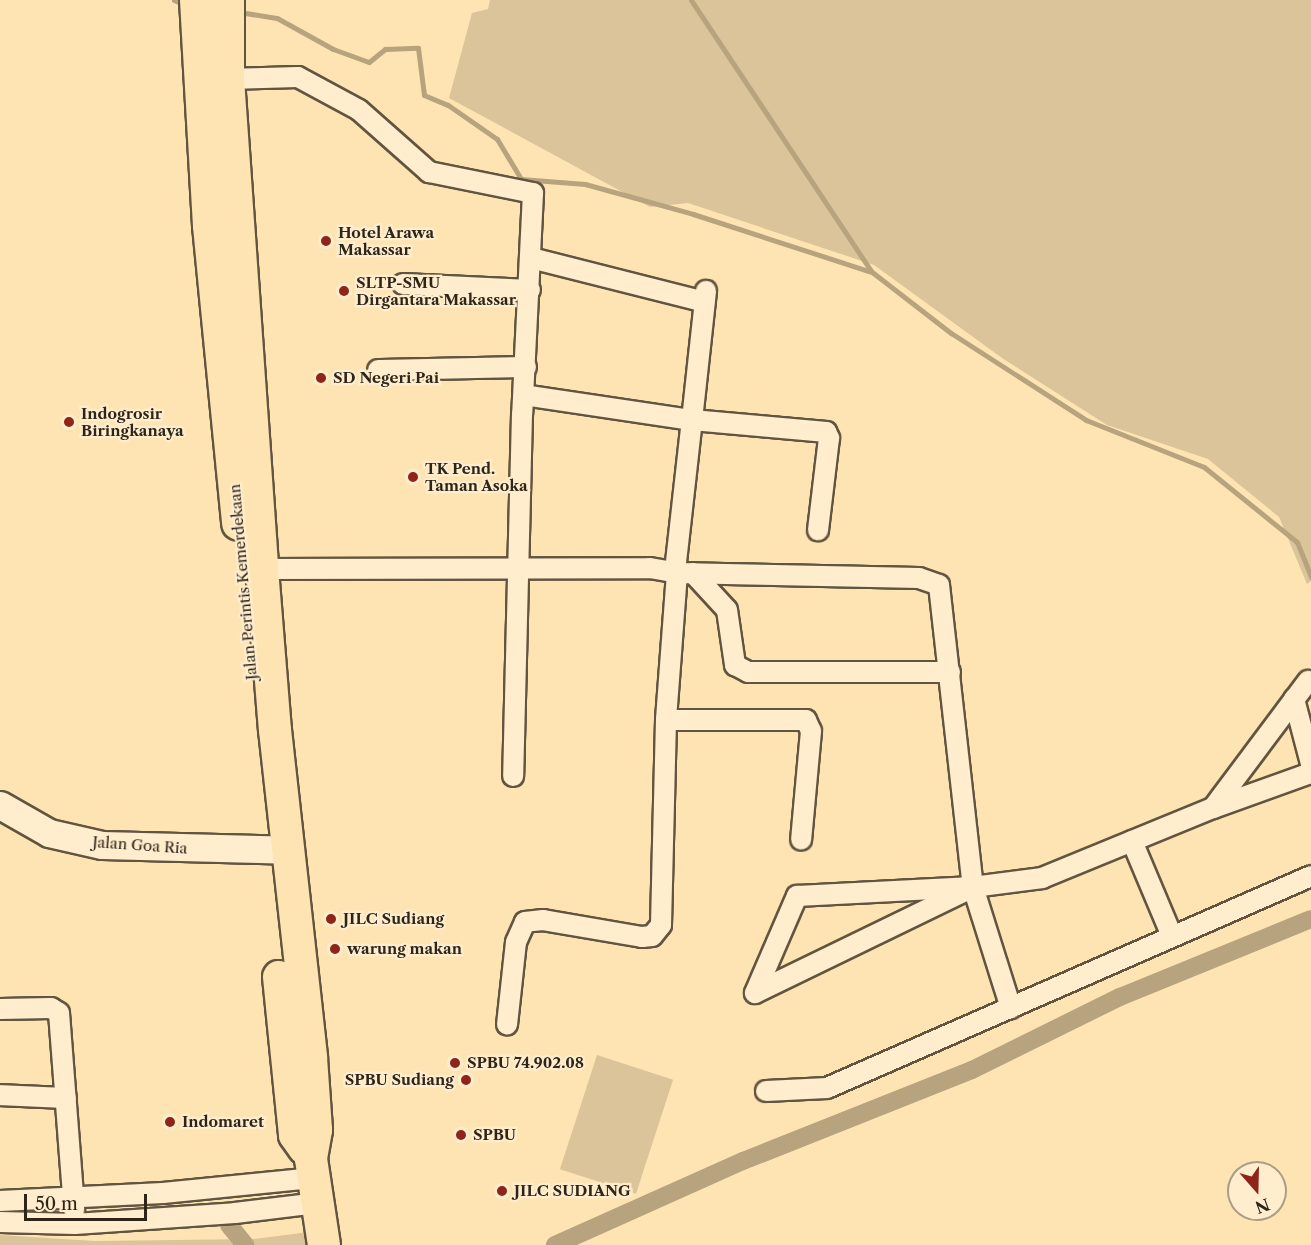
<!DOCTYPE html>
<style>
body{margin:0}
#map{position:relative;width:1311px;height:1245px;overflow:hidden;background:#ffe4b3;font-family:"Libre Caslon Text",serif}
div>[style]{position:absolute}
.green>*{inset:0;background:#dbc499;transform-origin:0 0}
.stream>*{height:5px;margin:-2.5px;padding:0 2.5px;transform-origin:2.5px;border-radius:2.5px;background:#b8a37f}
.canal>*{height:18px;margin:-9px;padding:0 9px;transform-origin:9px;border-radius:9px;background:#b8a37f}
.roads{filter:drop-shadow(2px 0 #625540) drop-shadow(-2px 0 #625540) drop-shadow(0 2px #625540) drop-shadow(0 -2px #625540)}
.minor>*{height:20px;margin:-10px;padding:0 10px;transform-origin:10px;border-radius:10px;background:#ffedce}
.secondary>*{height:27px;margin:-13.5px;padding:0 13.5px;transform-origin:13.5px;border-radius:13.5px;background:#ffedce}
.trunk>*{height:32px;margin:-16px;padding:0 16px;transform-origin:16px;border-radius:16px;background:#ffe4b3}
.dots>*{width:16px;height:16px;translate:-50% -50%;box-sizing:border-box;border:3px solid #ffedce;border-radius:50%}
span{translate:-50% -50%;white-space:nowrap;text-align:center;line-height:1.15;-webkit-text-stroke:4.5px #ffedce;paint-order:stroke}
.poi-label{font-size:15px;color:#2e2519;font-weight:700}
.left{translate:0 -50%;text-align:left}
.right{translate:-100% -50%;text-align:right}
.street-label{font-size:15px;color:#2e2519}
.north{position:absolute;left:1227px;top:1161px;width:60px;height:60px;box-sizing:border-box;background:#ffedce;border:2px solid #ab9d86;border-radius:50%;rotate:160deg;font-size:16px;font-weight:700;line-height:24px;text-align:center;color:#2e2519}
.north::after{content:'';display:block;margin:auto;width:21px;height:27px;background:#8f2418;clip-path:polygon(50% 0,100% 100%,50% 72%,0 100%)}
.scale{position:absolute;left:24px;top:1194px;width:123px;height:27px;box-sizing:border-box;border:3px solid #2e2519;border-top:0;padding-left:8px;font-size:18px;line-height:21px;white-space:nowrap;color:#2e2519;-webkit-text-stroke:4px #ffedce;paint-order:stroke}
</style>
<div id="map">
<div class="green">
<i style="clip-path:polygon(490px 0,1311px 0,1311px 581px,1307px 584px,1279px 517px,1208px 459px,1107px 425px,1002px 358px,874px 265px,688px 203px,650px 207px,449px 98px,472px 13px,488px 9px)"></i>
<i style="left:597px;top:1055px;width:80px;height:120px;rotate:18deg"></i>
<i style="clip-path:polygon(309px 1232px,310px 1245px,0 1245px,0 1235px,95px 1241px,254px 1239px)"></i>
</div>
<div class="stream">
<i style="left:174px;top:0;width:12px;rotate:24deg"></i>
<i style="left:691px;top:0;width:325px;rotate:56.4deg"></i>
<i style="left:239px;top:12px;width:38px;rotate:9deg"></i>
<i style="left:277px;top:18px;width:64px;rotate:29deg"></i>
<i style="left:333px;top:49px;width:38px;rotate:20deg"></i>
<i style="left:369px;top:62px;width:21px;rotate:-39deg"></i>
<i style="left:385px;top:49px;width:33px;rotate:-2deg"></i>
<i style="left:418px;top:48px;width:47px;rotate:82.7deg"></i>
<i style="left:424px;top:95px;width:26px;rotate:23deg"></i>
<i style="left:448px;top:105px;width:60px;rotate:34.8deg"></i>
<i style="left:497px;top:139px;width:47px;rotate:59deg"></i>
<i style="left:521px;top:179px;width:64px;rotate:4.5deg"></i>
<i style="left:585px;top:184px;width:112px;rotate:15.5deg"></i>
<i style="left:693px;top:214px;width:188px;rotate:18deg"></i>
<i style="left:872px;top:272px;width:100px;rotate:37.7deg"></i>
<i style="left:951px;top:333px;width:161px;rotate:32.8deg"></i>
<i style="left:1086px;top:420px;width:127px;rotate:21.7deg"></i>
<i style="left:1204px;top:467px;width:119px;rotate:38.9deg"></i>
<i style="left:1297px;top:542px;width:38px;rotate:68deg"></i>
</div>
<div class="canal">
<i style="left:229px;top:1225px;width:26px;rotate:51deg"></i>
<i style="left:555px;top:1245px;width:206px;rotate:-24.1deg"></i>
<i style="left:743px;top:1161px;width:246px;rotate:-21.7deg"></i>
<i style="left:972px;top:1070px;width:165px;rotate:-26.3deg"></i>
<i style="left:1120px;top:997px;width:206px;rotate:-22.2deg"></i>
</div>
<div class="roads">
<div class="minor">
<i style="left:228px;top:79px;width:70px;rotate:-1.6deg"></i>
<i style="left:298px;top:77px;width:69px;rotate:28.4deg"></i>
<i style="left:359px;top:110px;width:94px;rotate:41.5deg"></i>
<i style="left:429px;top:172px;width:106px;rotate:11.4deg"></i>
<i style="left:533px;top:193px;width:221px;rotate:92.8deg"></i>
<i style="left:522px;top:414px;width:362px;rotate:91.4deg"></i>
<i style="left:531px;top:258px;width:179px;rotate:14.2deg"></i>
<i style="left:403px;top:284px;width:127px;rotate:2.7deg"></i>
<i style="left:378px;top:370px;width:148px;rotate:-1.2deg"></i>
<i style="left:524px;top:395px;width:170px;rotate:8.5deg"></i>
<i style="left:692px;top:420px;width:130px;rotate:-83.8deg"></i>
<i style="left:262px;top:569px;width:388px;rotate:-0.1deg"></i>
<i style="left:650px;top:568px;width:27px;rotate:10deg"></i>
<i style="left:677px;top:573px;width:147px;rotate:94.3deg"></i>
<i style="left:666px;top:720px;width:205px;rotate:91.4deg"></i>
<i style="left:661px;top:925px;width:14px;rotate:129deg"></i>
<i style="left:652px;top:936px;width:10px;rotate:174deg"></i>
<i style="left:642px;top:937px;width:100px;rotate:-170.3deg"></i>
<i style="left:543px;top:920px;width:18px;rotate:174deg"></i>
<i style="left:525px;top:922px;width:22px;rotate:114deg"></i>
<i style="left:516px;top:942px;width:83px;rotate:96.2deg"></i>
<i style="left:675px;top:571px;width:152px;rotate:-83.6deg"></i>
<i style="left:692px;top:420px;width:135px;rotate:5.1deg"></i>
<i style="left:826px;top:432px;width:7px;rotate:63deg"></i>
<i style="left:829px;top:438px;width:93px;rotate:96.8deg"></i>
<i style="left:677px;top:573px;width:242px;rotate:1.2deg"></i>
<i style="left:919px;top:578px;width:21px;rotate:19deg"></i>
<i style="left:939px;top:585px;width:304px;rotate:83.6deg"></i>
<i style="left:973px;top:887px;width:127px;rotate:72.6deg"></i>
<i style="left:693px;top:573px;width:50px;rotate:47.4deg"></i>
<i style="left:727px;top:610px;width:56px;rotate:81.7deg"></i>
<i style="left:735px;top:665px;width:15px;rotate:28deg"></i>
<i style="left:748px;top:672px;width:202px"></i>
<i style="left:1294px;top:699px;width:67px;rotate:75.3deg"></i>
<i style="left:666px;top:720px;width:140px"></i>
<i style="left:806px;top:720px;width:12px;rotate:66deg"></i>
<i style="left:811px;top:731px;width:109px;rotate:95.2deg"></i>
<i style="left:1213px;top:808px;width:104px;rotate:-19.7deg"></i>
<i style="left:1132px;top:841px;width:103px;rotate:67.2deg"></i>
<i style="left:755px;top:993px;width:106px;rotate:-66.6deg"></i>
<i style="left:797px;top:896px;width:176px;rotate:-2.9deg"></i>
<i style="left:973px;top:887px;width:70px;rotate:-7.4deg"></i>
<i style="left:1042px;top:878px;width:185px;rotate:-22.3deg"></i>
<i style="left:1213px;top:808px;width:159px;rotate:-53.2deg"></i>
<i style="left:755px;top:993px;width:233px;rotate:-25.9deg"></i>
<i style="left:0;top:1009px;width:51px;rotate:-1.1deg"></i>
<i style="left:51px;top:1008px;width:9px;rotate:32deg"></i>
<i style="left:59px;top:1013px;width:198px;rotate:85.6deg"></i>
<i style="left:766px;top:1091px;width:61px;rotate:-2.8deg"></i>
<i style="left:827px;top:1088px;width:528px;rotate:-23.65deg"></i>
<i style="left:0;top:1095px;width:66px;rotate:2.6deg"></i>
<i style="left:0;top:1201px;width:163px;rotate:-2.8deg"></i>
<i style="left:163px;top:1193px;width:152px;rotate:-5.7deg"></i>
<i style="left:0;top:1222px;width:75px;rotate:1.5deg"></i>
<i style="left:75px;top:1224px;width:160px;rotate:-3.9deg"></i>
<i style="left:235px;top:1213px;width:84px;rotate:-6.9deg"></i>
</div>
<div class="secondary">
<i style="left:0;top:805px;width:56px;rotate:29.7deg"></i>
<i style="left:49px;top:833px;width:54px;rotate:12.8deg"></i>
<i style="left:102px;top:845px;width:186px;rotate:1.5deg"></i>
</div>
<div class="trunk">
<i style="left:196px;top:0;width:226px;rotate:86.7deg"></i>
<i style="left:209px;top:226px;width:299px;rotate:84.4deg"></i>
<i style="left:228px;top:0;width:79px;rotate:90deg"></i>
<i style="left:228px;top:79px;width:491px;rotate:86deg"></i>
<i style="left:262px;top:569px;width:162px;rotate:85.4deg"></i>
<i style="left:275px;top:730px;width:330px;rotate:83.7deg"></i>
<i style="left:311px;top:1058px;width:72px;rotate:86deg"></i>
<i style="left:316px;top:1130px;width:29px;rotate:100deg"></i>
<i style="left:311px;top:1159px;width:87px;rotate:81.4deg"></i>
<i style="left:279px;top:977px;width:159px;rotate:84.2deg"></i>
<i style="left:295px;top:1135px;width:16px;rotate:55deg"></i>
</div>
</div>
<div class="dots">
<i style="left:326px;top:241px;background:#8f2418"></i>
<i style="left:344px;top:291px;background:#8f2418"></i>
<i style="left:321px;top:378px;background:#8f2418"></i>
<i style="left:69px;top:422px;background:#8f2418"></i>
<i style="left:413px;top:477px;background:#8f2418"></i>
<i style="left:331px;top:919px;background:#8f2418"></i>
<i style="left:335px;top:949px;background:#8f2418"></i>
<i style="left:455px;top:1063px;background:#8f2418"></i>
<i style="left:466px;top:1080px;background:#8f2418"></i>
<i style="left:170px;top:1122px;background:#8f2418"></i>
<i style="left:461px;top:1135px;background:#8f2418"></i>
<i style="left:502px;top:1191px;background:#8f2418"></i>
</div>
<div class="poi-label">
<span class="left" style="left:338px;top:241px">Hotel Arawa<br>Makassar</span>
<span class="left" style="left:356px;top:291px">SLTP-SMU<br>Dirgantara Makassar</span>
<span class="left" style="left:333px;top:378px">SD Negeri Pai</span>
<span class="left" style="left:81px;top:422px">Indogrosir<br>Biringkanaya</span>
<span class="left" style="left:425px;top:477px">TK Pend.<br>Taman Asoka</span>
<span class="left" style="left:343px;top:919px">JILC Sudiang</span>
<span class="left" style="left:347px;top:949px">warung makan</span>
<span class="left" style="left:467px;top:1063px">SPBU 74.902.08</span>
<span class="right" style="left:454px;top:1080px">SPBU Sudiang</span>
<span class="left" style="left:182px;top:1122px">Indomaret</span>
<span class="left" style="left:473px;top:1135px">SPBU</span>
<span class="left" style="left:514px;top:1191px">JILC SUDIANG</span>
</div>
<div class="street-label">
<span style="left:243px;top:582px;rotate:-95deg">Jalan Perintis Kemerdekaan</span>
<span style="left:140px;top:845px;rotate:4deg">Jalan Goa Ria</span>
</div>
<div class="north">N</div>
<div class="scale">50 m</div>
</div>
